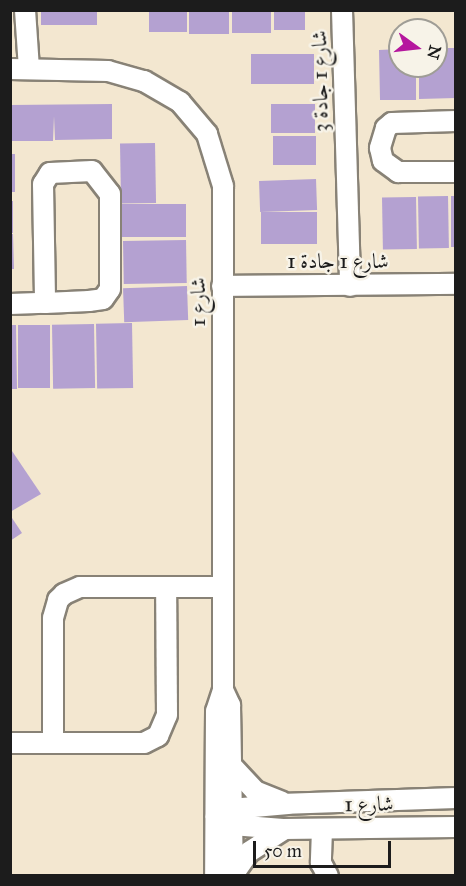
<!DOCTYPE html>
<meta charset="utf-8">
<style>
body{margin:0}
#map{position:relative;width:466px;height:886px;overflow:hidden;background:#f3e7d0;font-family:"IM FELL Great Primer",Amiri,serif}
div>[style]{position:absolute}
.building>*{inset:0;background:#b4a1d1;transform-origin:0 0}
.roads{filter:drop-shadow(2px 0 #888276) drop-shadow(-2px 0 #888276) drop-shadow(0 2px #888276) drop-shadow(0 -2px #888276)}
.minor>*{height:20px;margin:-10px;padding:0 10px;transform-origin:10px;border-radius:10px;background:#fff}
span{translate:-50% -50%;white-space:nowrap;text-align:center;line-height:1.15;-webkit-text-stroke:5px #f7f3e8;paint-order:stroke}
.street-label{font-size:21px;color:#1c1c1c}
.frame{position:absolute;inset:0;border:12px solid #1c1c1c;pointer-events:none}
.north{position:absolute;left:388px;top:18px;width:60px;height:60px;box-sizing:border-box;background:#f7f3e8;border:2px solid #9f9d96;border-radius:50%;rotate:105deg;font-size:16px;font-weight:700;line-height:24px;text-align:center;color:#1c1c1c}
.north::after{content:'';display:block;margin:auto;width:21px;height:27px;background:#b5179e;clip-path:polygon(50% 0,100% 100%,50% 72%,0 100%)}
.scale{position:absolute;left:253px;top:841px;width:138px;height:27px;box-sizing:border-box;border:3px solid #1c1c1c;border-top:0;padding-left:8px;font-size:18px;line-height:21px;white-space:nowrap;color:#1c1c1c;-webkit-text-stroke:4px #f7f3e8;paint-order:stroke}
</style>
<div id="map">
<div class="building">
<i style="left:41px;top:10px;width:56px;height:15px"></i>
<i style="left:149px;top:10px;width:38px;height:22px"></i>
<i style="left:189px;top:10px;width:40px;height:24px"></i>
<i style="left:232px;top:10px;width:39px;height:23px"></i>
<i style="left:274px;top:10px;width:31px;height:20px"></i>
<i style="clip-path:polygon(436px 48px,456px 48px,456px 98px,419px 99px,419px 66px,436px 66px)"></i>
<i style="clip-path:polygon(400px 49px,400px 66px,416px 66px,416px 100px,380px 100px,379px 50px)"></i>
<i style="left:314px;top:54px;width:30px;height:63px;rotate:90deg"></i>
<i style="clip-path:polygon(112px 104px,112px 139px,55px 140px,54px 116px,53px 141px,10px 141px,10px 105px)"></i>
<i style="left:271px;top:104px;width:44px;height:29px"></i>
<i style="left:316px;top:136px;width:29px;height:43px;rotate:90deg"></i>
<i style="left:155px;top:143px;width:60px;height:35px;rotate:89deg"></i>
<i style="left:10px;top:154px;width:5px;height:38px"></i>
<i style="left:316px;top:179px;width:31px;height:57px;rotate:88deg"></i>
<i style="left:448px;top:196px;width:52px;height:30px;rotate:89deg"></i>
<i style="left:451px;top:196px;width:5px;height:51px"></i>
<i style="left:416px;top:197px;width:52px;height:34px;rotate:89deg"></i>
<i style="left:10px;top:201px;width:3px;height:32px"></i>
<i style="left:186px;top:204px;width:33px;height:65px;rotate:90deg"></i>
<i style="left:317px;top:212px;width:32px;height:56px;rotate:90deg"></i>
<i style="clip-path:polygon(10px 234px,13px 234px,14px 269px,10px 269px)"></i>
<i style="left:186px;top:240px;width:43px;height:63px;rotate:89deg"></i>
<i style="left:187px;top:286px;width:34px;height:64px;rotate:88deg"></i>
<i style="left:132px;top:323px;width:65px;height:36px;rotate:89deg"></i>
<i style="left:94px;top:324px;width:64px;height:42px;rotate:89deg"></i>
<i style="clip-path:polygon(10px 325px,16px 325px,17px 389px,10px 389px)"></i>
<i style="left:18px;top:325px;width:32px;height:63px"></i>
<i style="clip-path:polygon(10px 448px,41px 494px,10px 512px)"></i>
<i style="clip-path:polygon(10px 515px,22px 533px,10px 541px)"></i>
</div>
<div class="roads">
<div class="minor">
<i style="left:25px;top:10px;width:58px;rotate:86.1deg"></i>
<i style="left:342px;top:10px;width:276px;rotate:88.3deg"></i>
<i style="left:10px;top:69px;width:98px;rotate:1.2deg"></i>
<i style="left:108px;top:71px;width:37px;rotate:16deg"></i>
<i style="left:144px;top:81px;width:42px;rotate:30.3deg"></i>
<i style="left:180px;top:102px;width:42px;rotate:49.8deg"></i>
<i style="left:207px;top:134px;width:54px;rotate:72.9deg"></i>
<i style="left:223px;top:186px;width:504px;rotate:90deg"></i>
<i style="left:223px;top:690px;width:22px;rotate:108deg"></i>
<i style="left:216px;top:711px;width:165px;rotate:90.3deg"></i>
<i style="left:456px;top:121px;width:64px;rotate:178.2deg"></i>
<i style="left:392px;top:123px;width:8px;rotate:140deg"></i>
<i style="left:386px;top:128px;width:21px;rotate:107deg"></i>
<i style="left:380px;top:148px;width:13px;rotate:77deg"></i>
<i style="left:383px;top:161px;width:19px;rotate:36deg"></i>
<i style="left:398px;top:172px;width:58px"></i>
<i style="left:222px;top:286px;width:234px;rotate:-0.5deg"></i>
<i style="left:10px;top:304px;width:35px;rotate:-2deg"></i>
<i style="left:45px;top:303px;width:44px;rotate:-2.6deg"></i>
<i style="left:89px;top:301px;width:14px;rotate:-8deg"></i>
<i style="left:103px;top:299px;width:12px;rotate:-55deg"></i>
<i style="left:110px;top:289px;width:95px;rotate:-90deg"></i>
<i style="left:110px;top:194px;width:29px;rotate:-128deg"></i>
<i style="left:92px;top:171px;width:42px;rotate:177.3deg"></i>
<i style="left:50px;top:173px;width:13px;rotate:122deg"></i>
<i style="left:43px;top:184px;width:119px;rotate:89deg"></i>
<i style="left:223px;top:690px;width:17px;rotate:65deg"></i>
<i style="left:230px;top:705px;width:171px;rotate:89deg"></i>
<i style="left:10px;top:743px;width:134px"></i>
<i style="left:144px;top:743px;width:16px;rotate:-27deg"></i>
<i style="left:158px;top:736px;width:23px;rotate:-67deg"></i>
<i style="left:167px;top:715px;width:128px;rotate:-90.4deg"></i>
<i style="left:53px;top:743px;width:125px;rotate:-90deg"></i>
<i style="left:53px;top:618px;width:19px;rotate:-74deg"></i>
<i style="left:58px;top:600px;width:8px;rotate:-45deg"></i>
<i style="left:64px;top:594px;width:17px;rotate:-24deg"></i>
<i style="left:80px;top:587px;width:143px"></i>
<i style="left:231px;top:765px;width:35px;rotate:47deg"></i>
<i style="left:255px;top:791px;width:29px;rotate:22deg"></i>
<i style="left:456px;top:798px;width:168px;rotate:178deg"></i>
<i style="left:288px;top:804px;width:57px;rotate:175deg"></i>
<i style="left:231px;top:809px;width:17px;rotate:155deg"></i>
<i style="left:216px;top:816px;width:18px;rotate:29deg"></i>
<i style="left:232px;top:825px;width:51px;rotate:4.5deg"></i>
<i style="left:283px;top:829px;width:173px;rotate:-0.7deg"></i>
<i style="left:322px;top:829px;width:34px;rotate:92deg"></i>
<i style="left:321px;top:863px;width:15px;rotate:62deg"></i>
<i style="left:233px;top:875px;width:28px;rotate:-55deg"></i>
<i style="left:249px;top:852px;width:40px;rotate:-32.9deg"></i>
</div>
</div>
<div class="street-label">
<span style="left:320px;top:81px;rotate:-91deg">شارع 1 جادة 3</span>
<span style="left:338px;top:261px">شارع 1 جادة 1</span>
<span style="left:198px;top:302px;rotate:-90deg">شارع 1</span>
<span style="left:369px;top:804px;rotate:-1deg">شارع 1</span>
</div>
<div class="frame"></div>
<div class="north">N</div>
<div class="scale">50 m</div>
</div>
